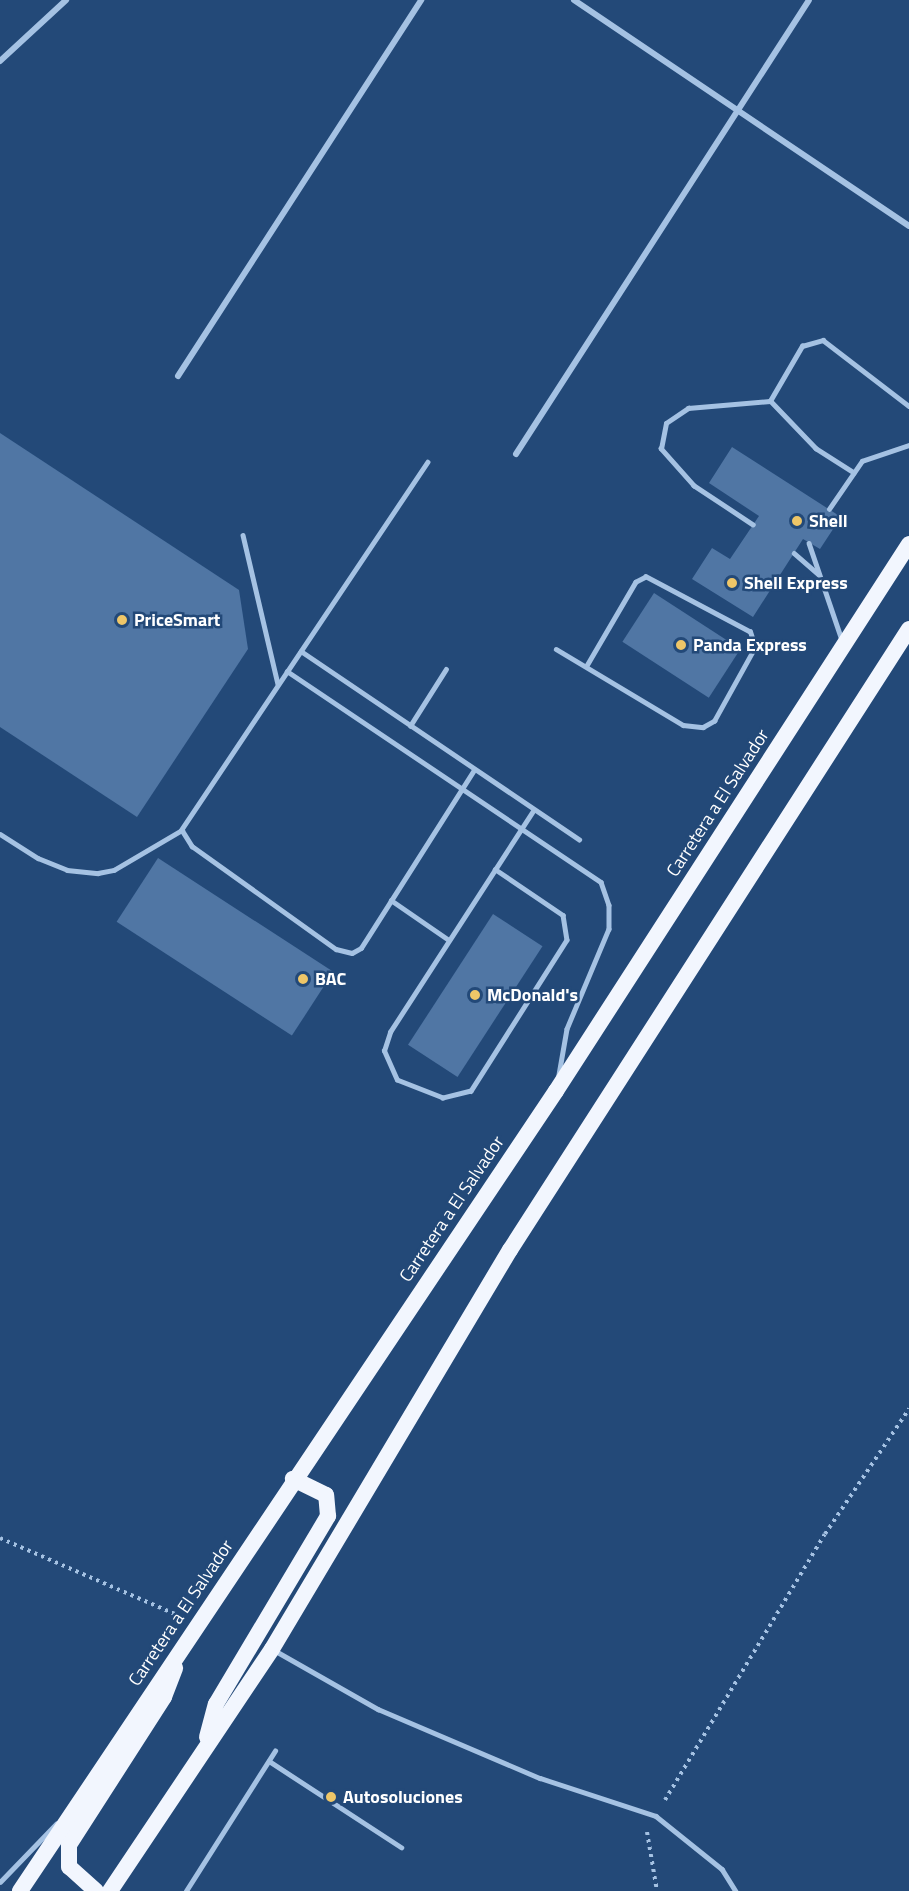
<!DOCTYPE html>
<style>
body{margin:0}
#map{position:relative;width:909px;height:1891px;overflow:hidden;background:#234978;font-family:"Titillium Web",sans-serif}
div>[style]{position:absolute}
.building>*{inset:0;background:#5076a4;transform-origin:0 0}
.path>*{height:4px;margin-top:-2px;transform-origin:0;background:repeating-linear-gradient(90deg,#a5c2e3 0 3px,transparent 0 7.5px)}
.service>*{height:4.5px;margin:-2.25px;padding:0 2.25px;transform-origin:2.25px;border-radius:2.25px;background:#a5c2e3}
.minor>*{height:6px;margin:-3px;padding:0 3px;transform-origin:3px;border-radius:3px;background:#a5c2e3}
.trunk>*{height:16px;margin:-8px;padding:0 8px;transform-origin:8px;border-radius:8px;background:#f2f6fe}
.dots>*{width:16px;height:16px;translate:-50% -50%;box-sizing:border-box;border:3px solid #234978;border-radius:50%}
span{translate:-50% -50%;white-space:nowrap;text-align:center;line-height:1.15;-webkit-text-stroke:5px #234978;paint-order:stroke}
.poi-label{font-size:18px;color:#fff;font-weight:700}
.left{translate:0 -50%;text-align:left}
.street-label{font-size:18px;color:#fff}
</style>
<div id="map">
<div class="building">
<i style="clip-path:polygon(0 433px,239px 590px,248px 649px,137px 817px,0 727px)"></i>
<i style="clip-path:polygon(732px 447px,841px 517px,820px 549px,803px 539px,753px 617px,692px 579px,712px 548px,730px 559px,759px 516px,709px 483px)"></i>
<i style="left:654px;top:593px;width:103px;height:58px;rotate:33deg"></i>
<i style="left:158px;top:858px;width:209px;height:76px;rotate:33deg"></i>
<i style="left:493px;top:914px;width:59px;height:156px;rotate:33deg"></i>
</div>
<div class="path">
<i style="left:0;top:1538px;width:193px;rotate:23.5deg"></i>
<i style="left:665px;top:1800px;width:310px;rotate:-59deg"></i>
<i style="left:825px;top:1534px;width:151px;rotate:-56.1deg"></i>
<i style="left:647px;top:1832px;width:60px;rotate:80.4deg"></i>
</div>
<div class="service">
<i style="left:428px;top:462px;width:443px;rotate:123.8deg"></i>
<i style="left:182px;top:830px;width:19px;rotate:58deg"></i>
<i style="left:192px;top:846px;width:177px;rotate:35.6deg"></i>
<i style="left:336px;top:949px;width:16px;rotate:14deg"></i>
<i style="left:352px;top:953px;width:10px;rotate:-29deg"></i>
<i style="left:361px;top:948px;width:211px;rotate:-57.6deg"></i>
<i style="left:854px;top:473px;width:45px;rotate:-147.7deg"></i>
<i style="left:816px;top:449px;width:66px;rotate:-133.8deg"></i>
<i style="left:770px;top:401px;width:64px;rotate:-59.8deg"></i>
<i style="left:802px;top:346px;width:22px;rotate:-16deg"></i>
<i style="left:823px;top:340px;width:108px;rotate:37.5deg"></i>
<i style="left:829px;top:509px;width:58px;rotate:-55.5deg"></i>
<i style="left:862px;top:461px;width:50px;rotate:-18.8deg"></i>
<i style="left:753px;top:525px;width:71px;rotate:-146.5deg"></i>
<i style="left:694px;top:486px;width:50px;rotate:-131.7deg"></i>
<i style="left:661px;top:449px;width:26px;rotate:-79deg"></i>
<i style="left:666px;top:423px;width:27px;rotate:-34deg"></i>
<i style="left:688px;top:408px;width:82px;rotate:-4.9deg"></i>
<i style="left:243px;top:535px;width:153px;rotate:76.8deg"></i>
<i style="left:809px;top:543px;width:102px;rotate:71.2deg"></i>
<i style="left:794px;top:553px;width:33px;rotate:41deg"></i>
<i style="left:556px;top:649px;width:148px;rotate:30.9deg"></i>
<i style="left:683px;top:725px;width:20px;rotate:6deg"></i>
<i style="left:703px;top:727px;width:13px;rotate:-29deg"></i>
<i style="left:714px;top:721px;width:85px;rotate:-61deg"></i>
<i style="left:755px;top:647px;width:16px;rotate:-108deg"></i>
<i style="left:750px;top:632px;width:118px;rotate:-152.1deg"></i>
<i style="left:646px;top:577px;width:11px;rotate:153deg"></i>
<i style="left:636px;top:582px;width:97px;rotate:120.3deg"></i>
<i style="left:301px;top:651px;width:336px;rotate:34.1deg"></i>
<i style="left:287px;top:671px;width:378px;rotate:33.9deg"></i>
<i style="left:601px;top:882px;width:24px;rotate:71deg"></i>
<i style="left:609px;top:905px;width:24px;rotate:90deg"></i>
<i style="left:609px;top:929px;width:108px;rotate:112.8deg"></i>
<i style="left:567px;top:1029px;width:47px;rotate:99.9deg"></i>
<i style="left:410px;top:726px;width:67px;rotate:-57.7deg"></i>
<i style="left:0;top:834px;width:45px;rotate:32.3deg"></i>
<i style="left:38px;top:858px;width:31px;rotate:22deg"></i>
<i style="left:67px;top:870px;width:31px;rotate:6deg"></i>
<i style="left:98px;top:873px;width:16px;rotate:-11deg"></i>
<i style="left:114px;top:870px;width:79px;rotate:-30.5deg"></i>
<i style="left:495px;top:869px;width:82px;rotate:34.1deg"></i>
<i style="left:563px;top:915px;width:25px;rotate:81deg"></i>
<i style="left:567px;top:940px;width:179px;rotate:122.4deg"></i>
<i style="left:471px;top:1091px;width:29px;rotate:166deg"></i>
<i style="left:443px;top:1098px;width:49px;rotate:-158.6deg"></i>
<i style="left:397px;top:1080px;width:32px;rotate:-114deg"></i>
<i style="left:384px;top:1051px;width:20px;rotate:-72deg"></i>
<i style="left:390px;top:1032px;width:263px;rotate:-57.1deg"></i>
<i style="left:391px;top:900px;width:70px;rotate:34.6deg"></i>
<i style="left:274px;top:1650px;width:120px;rotate:29.6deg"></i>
<i style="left:378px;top:1709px;width:176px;rotate:23.1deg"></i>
<i style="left:540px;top:1778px;width:122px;rotate:18.1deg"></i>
<i style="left:656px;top:1816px;width:85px;rotate:38.8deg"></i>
<i style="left:722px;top:1869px;width:26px;rotate:58deg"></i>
<i style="left:269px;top:1761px;width:158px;rotate:33.1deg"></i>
<i style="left:0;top:1882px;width:81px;rotate:-46deg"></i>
<i style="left:186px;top:1891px;width:166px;rotate:-57.6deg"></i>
</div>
<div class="minor">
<i style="left:574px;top:0;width:404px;rotate:34deg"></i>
<i style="left:0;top:61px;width:90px;rotate:-42.7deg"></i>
<i style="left:178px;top:376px;width:448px;rotate:-57.1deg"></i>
<i style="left:516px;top:454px;width:540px;rotate:-57.16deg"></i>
</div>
<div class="trunk">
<i style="left:207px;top:1737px;width:34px;rotate:-75deg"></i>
<i style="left:216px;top:1704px;width:219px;rotate:-59.2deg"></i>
<i style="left:328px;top:1516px;width:21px;rotate:-95deg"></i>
<i style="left:326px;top:1495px;width:37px;rotate:-154deg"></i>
<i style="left:20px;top:1891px;width:963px;rotate:-56.18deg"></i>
<i style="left:556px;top:1091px;width:651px;rotate:-57.16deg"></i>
<i style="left:96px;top:1891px;width:36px;rotate:-138deg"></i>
<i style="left:69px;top:1867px;width:22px;rotate:-90deg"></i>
<i style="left:69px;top:1845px;width:176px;rotate:-57.3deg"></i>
<i style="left:164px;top:1697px;width:31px;rotate:-69deg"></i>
<i style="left:110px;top:1891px;width:291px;rotate:-56.2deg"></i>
<i style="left:272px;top:1649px;width:465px;rotate:-59.2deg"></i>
<i style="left:510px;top:1250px;width:738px;rotate:-57.28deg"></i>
</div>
<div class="dots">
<i style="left:797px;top:521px;background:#eec668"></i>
<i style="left:732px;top:583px;background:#eec668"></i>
<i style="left:122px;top:620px;background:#eec668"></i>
<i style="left:681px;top:645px;background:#eec668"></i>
<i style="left:303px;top:979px;background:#eec668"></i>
<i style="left:475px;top:995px;background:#eec668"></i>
<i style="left:331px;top:1797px;background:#eec668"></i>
</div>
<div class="poi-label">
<span class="left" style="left:809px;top:521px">Shell</span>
<span class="left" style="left:744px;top:583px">Shell Express</span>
<span class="left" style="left:134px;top:620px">PriceSmart</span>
<span class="left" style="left:693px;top:645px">Panda Express</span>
<span class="left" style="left:315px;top:979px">BAC</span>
<span class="left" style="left:487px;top:995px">McDonald's</span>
<span class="left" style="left:343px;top:1797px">Autosoluciones</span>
</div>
<div class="street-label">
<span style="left:718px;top:803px;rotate:-57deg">Carretera a El Salvador</span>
<span style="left:452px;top:1209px;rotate:-56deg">Carretera a El Salvador</span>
<span style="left:181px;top:1613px;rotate:-56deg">Carretera a El Salvador</span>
</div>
</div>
